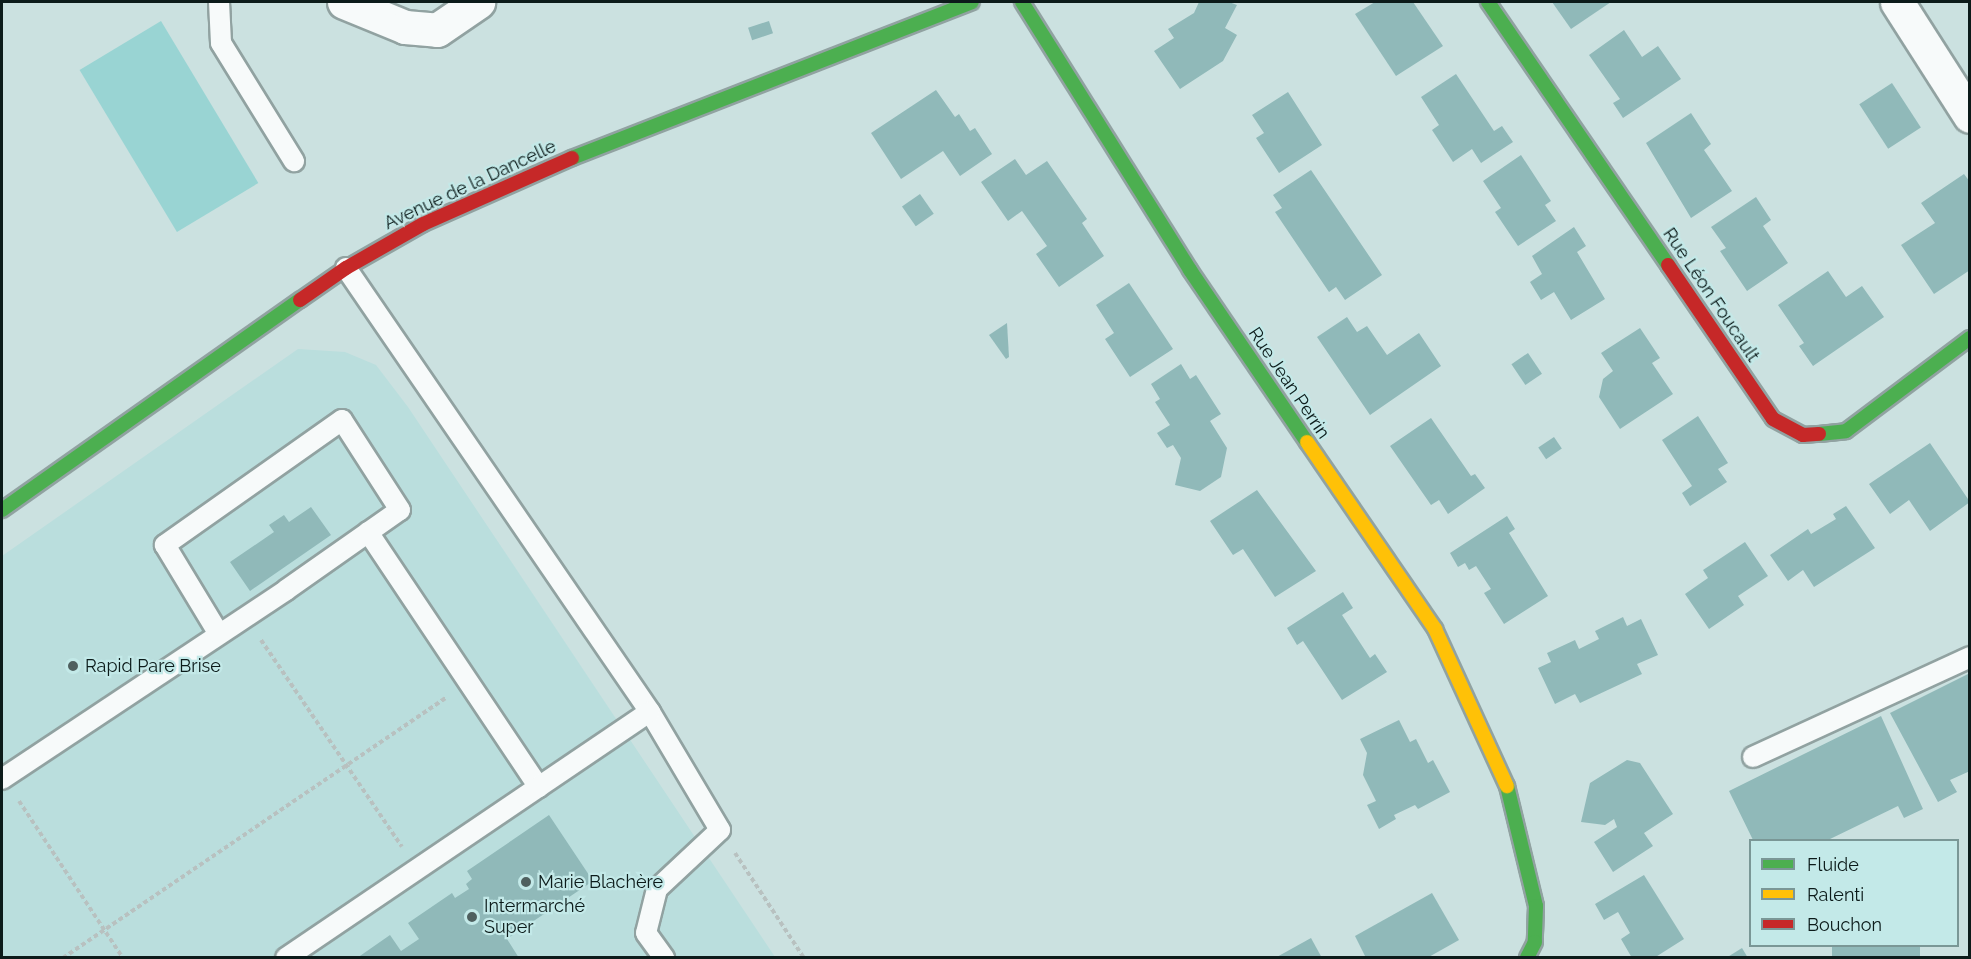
<!DOCTYPE html>
<meta charset="utf-8">
<style>
body{margin:0}
#map{position:relative;width:1971px;height:959px;overflow:hidden;background:#cbe1e0;font-family:Raleway,sans-serif}
div>[style]{position:absolute}
.built>*{inset:0;background:#badedd}
.green>*{inset:0;background:#99d4d3;transform-origin:0 0}
.building>*{inset:0;background:#90b9b9;transform-origin:0 0}
.path>*{height:4px;margin-top:-2px;transform-origin:0;background:repeating-linear-gradient(90deg,#b8c1c0 0 4.5px,transparent 0 7.5px)}
.roads{filter:drop-shadow(2px 0 #91a2a1) drop-shadow(-2px 0 #91a2a1) drop-shadow(0 2px #91a2a1) drop-shadow(0 -2px #91a2a1)}
.lane>*{height:20px;margin:-10px;padding:0 10px;transform-origin:10px;border-radius:10px;background:#f7fafa}
.street>*{height:33px;margin:-16.5px;padding:0 16.5px;transform-origin:16.5px;border-radius:16.5px;background:#f7fafa}
.fast>*{height:14px;margin:-7px;padding:0 7px;transform-origin:7px;border-radius:7px;background:#4caf50}
.slow>*{height:14px;margin:-7px;padding:0 7px;transform-origin:7px;border-radius:7px;background:#ffc107}
.jam>*{height:14px;margin:-7px;padding:0 7px;transform-origin:7px;border-radius:7px;background:#c62828}
.dots>*{width:16px;height:16px;translate:-50% -50%;box-sizing:border-box;border:3px solid #c3e9e8;border-radius:50%}
span{translate:-50% -50%;white-space:nowrap;text-align:center;line-height:1.15;-webkit-text-stroke:4.5px #c3e9e8;paint-order:stroke}
.street-label{font-size:18px;color:#0c1b1a}
.poi-label{font-size:18px;color:#0c1b1a}
.left{translate:0 -50%;text-align:left}
.frame{position:absolute;inset:0;border:3px solid #0c1b1a;pointer-events:none}
.legend{position:absolute;left:1749px;top:839px;width:210px;height:108px;box-sizing:border-box;background:#c3e9e8;border:2px solid #7a9796;margin:0;padding:8px 10px;list-style:none;font-size:18px;color:#0c1b1a}
.legend li{display:flex;align-items:center;gap:12px;height:30px}
.legend b{width:30px;border:2px solid #7a9796}
</style>
<div id="map">
<div class="built">
<i style="clip-path:polygon(298px 349px,345px 352px,376px 365px,408px 407px,775px 957px,2px 957px,2px 556px)"></i>
</div>
<div class="green">
<i style="left:161px;top:21px;width:189px;height:95px;rotate:59deg"></i>
</div>
<div class="building">
<i style="clip-path:polygon(1199px 2px,1229px 2px,1237px 5px,1225px 28px,1237px 35px,1223px 61px,1180px 89px,1154px 51px,1174px 38px,1168px 29px,1194px 13px)"></i>
<i style="clip-path:polygon(1375px 2px,1413px 2px,1443px 46px,1396px 76px,1355px 14px)"></i>
<i style="clip-path:polygon(1552px 2px,1611px 2px,1571px 29px)"></i>
<i style="left:769px;top:21px;width:13px;height:22px;rotate:72deg"></i>
<i style="clip-path:polygon(1624px 30px,1642px 57px,1658px 46px,1681px 79px,1623px 118px,1613px 103px,1620px 99px,1589px 55px)"></i>
<i style="clip-path:polygon(1456px 74px,1494px 131px,1502px 126px,1513px 142px,1481px 163px,1472px 149px,1453px 162px,1432px 130px,1439px 125px,1421px 97px)"></i>
<i style="left:1892px;top:83px;width:53px;height:39px;rotate:57deg"></i>
<i style="clip-path:polygon(936px 90px,955px 117px,959px 114px,970px 131px,975px 128px,992px 154px,960px 176px,943px 151px,901px 179px,871px 133px)"></i>
<i style="clip-path:polygon(1288px 92px,1322px 145px,1279px 173px,1256px 138px,1264px 133px,1252px 115px)"></i>
<i style="clip-path:polygon(1691px 113px,1711px 144px,1704px 150px,1732px 191px,1691px 218px,1646px 143px)"></i>
<i style="clip-path:polygon(1521px 155px,1551px 201px,1545px 205px,1556px 221px,1518px 246px,1495px 212px,1501px 208px,1483px 181px)"></i>
<i style="clip-path:polygon(1015px 159px,1026px 175px,1047px 161px,1087px 219px,1082px 223px,1104px 256px,1059px 287px,1036px 254px,1047px 246px,1022px 211px,1008px 221px,981px 182px)"></i>
<i style="clip-path:polygon(1311px 170px,1382px 275px,1345px 300px,1336px 287px,1329px 292px,1275px 212px,1282px 208px,1273px 195px)"></i>
<i style="clip-path:polygon(1964px 174px,1970px 182px,1970px 270px,1934px 294px,1901px 245px,1935px 223px,1921px 203px)"></i>
<i style="left:920px;top:194px;width:24px;height:22px;rotate:55deg"></i>
<i style="clip-path:polygon(1756px 197px,1771px 220px,1763px 226px,1788px 263px,1747px 291px,1720px 251px,1726px 248px,1711px 227px)"></i>
<i style="clip-path:polygon(1574px 227px,1586px 246px,1577px 252px,1605px 299px,1571px 320px,1554px 292px,1541px 300px,1530px 282px,1542px 274px,1532px 256px)"></i>
<i style="clip-path:polygon(1828px 271px,1846px 297px,1862px 286px,1884px 317px,1813px 366px,1799px 346px,1804px 343px,1778px 305px)"></i>
<i style="clip-path:polygon(1129px 283px,1173px 349px,1130px 377px,1105px 339px,1114px 333px,1096px 305px)"></i>
<i style="clip-path:polygon(1347px 317px,1357px 332px,1367px 326px,1387px 355px,1419px 333px,1441px 366px,1370px 415px,1317px 337px)"></i>
<i style="clip-path:polygon(1007px 323px,1009px 357px,1006px 359px,989px 335px)"></i>
<i style="clip-path:polygon(1640px 328px,1660px 358px,1652px 363px,1673px 394px,1620px 429px,1599px 397px,1603px 379px,1613px 371px,1601px 353px)"></i>
<i style="left:1528px;top:353px;width:25px;height:20px;rotate:56deg"></i>
<i style="clip-path:polygon(1181px 364px,1190px 379px,1196px 375px,1221px 414px,1210px 421px,1227px 448px,1221px 477px,1200px 491px,1175px 485px,1181px 458px,1173px 445px,1167px 448px,1157px 433px,1170px 425px,1155px 402px,1160px 399px,1151px 384px)"></i>
<i style="clip-path:polygon(1698px 416px,1728px 463px,1718px 469px,1727px 482px,1690px 506px,1682px 493px,1692px 486px,1662px 440px)"></i>
<i style="clip-path:polygon(1431px 418px,1471px 476px,1475px 474px,1485px 488px,1448px 514px,1439px 500px,1431px 505px,1390px 446px)"></i>
<i style="left:1554px;top:437px;width:14px;height:19px;rotate:56deg"></i>
<i style="clip-path:polygon(1930px 443px,1970px 502px,1930px 531px,1909px 500px,1890px 514px,1869px 484px)"></i>
<i style="clip-path:polygon(1257px 490px,1316px 571px,1275px 597px,1243px 549px,1233px 555px,1210px 521px)"></i>
<i style="clip-path:polygon(1846px 506px,1875px 548px,1814px 587px,1803px 570px,1788px 581px,1770px 555px,1808px 529px,1811px 534px,1836px 519px,1833px 514px)"></i>
<i style="clip-path:polygon(311px 507px,331px 535px,250px 591px,230px 562px,274px 532px,269px 525px,284px 515px,289px 522px)"></i>
<i style="clip-path:polygon(1507px 516px,1515px 529px,1509px 533px,1548px 596px,1504px 624px,1484px 593px,1491px 589px,1476px 566px,1469px 570px,1465px 563px,1458px 567px,1450px 553px)"></i>
<i style="clip-path:polygon(1745px 542px,1768px 576px,1738px 596px,1744px 605px,1709px 629px,1685px 594px,1708px 578px,1703px 570px)"></i>
<i style="clip-path:polygon(1343px 592px,1353px 608px,1342px 615px,1370px 658px,1375px 654px,1387px 672px,1342px 700px,1303px 641px,1297px 645px,1287px 628px)"></i>
<i style="clip-path:polygon(1623px 617px,1627px 626px,1641px 619px,1658px 655px,1637px 664px,1642px 674px,1580px 703px,1575px 694px,1555px 704px,1538px 668px,1551px 662px,1547px 653px,1575px 640px,1579px 649px,1599px 639px,1595px 631px)"></i>
<i style="clip-path:polygon(1970px 673px,1970px 771px,1950px 780px,1957px 792px,1938px 802px,1890px 713px)"></i>
<i style="clip-path:polygon(1881px 716px,1923px 809px,1904px 818px,1898px 806px,1828px 840px,1753px 840px,1729px 791px)"></i>
<i style="clip-path:polygon(1399px 720px,1410px 742px,1416px 739px,1428px 763px,1433px 760px,1450px 792px,1418px 809px,1415px 805px,1394px 815px,1396px 819px,1379px 829px,1367px 805px,1376px 801px,1363px 775px,1367px 753px,1360px 739px)"></i>
<i style="clip-path:polygon(1627px 760px,1640px 763px,1673px 814px,1644px 833px,1653px 846px,1613px 872px,1594px 842px,1617px 827px,1614px 819px,1605px 825px,1581px 822px,1590px 783px)"></i>
<i style="clip-path:polygon(549px 815px,593px 881px,507px 939px,519px 958px,357px 958px,390px 935px,401px 951px,419px 939px,408px 923px,452px 893px,455px 898px,469px 889px,466px 884px,472px 879px,467px 871px)"></i>
<i style="clip-path:polygon(1644px 875px,1684px 939px,1654px 958px,1632px 958px,1621px 939px,1630px 933px,1618px 912px,1604px 920px,1595px 904px)"></i>
<i style="clip-path:polygon(1432px 893px,1459px 940px,1427px 958px,1366px 958px,1355px 936px)"></i>
<i style="clip-path:polygon(1311px 938px,1322px 958px,1275px 958px)"></i>
<i style="left:1832px;top:946px;width:88px;height:13px"></i>
<i style="clip-path:polygon(1742px 948px,1748px 958px,1726px 958px)"></i>
</div>
<div class="path">
<i style="left:261px;top:640px;width:250px;rotate:55.7deg"></i>
<i style="left:19px;top:801px;width:188px;rotate:56.5deg"></i>
<i style="left:735px;top:853px;width:126px;rotate:56.7deg"></i>
<i style="left:63px;top:958px;width:463px;rotate:-34.2deg"></i>
</div>
<div class="roads">
<div class="lane">
<i style="left:219px;top:2px;width:41px;rotate:87.2deg"></i>
<i style="left:221px;top:43px;width:139px;rotate:58.3deg"></i>
<i style="left:346px;top:268px;width:538px;rotate:55.6deg"></i>
<i style="left:650px;top:712px;width:137px;rotate:59.3deg"></i>
<i style="left:720px;top:830px;width:86px;rotate:136.9deg"></i>
<i style="left:657px;top:889px;width:45px;rotate:104deg"></i>
<i style="left:646px;top:933px;width:31px;rotate:54deg"></i>
<i style="left:368px;top:532px;width:307px;rotate:56.2deg"></i>
<i style="left:1753px;top:757px;width:239px;rotate:-24.7deg"></i>
<i style="left:2px;top:779px;width:341px;rotate:-33.6deg"></i>
<i style="left:286px;top:590px;width:139px;rotate:-35.1deg"></i>
<i style="left:400px;top:510px;width:107px;rotate:-122.8deg"></i>
<i style="left:342px;top:420px;width:217px;rotate:144.8deg"></i>
<i style="left:165px;top:545px;width:104px;rotate:58.8deg"></i>
<i style="left:286px;top:958px;width:439px;rotate:-34.1deg"></i>
</div>
<div class="street">
<i style="left:344px;top:2px;width:66px;rotate:22.3deg"></i>
<i style="left:405px;top:27px;width:32px;rotate:5deg"></i>
<i style="left:437px;top:30px;width:50px;rotate:-34.3deg"></i>
<i style="left:1897px;top:2px;width:135px;rotate:57.4deg"></i>
</div>
<div class="fast">
<i style="left:1022px;top:2px;width:316px;rotate:57.9deg"></i>
<i style="left:1190px;top:270px;width:208px;rotate:55.8deg"></i>
<i style="left:1488px;top:2px;width:319px;rotate:55.6deg"></i>
<i style="left:572px;top:158px;width:429px;rotate:-21.3deg"></i>
<i style="left:1819px;top:434px;width:27px;rotate:-6deg"></i>
<i style="left:1846px;top:431px;width:155px;rotate:-36.9deg"></i>
<i style="left:2px;top:510px;width:365px;rotate:-35.2deg"></i>
<i style="left:1507px;top:786px;width:123px;rotate:76.4deg"></i>
<i style="left:1536px;top:906px;width:36px;rotate:92deg"></i>
<i style="left:1535px;top:942px;width:18px;rotate:117deg"></i>
</div>
<div class="slow">
<i style="left:1307px;top:442px;width:227px;rotate:55.6deg"></i>
<i style="left:1435px;top:629px;width:173px;rotate:65.4deg"></i>
</div>
<div class="jam">
<i style="left:1668px;top:265px;width:186px;rotate:55.7deg"></i>
<i style="left:1773px;top:419px;width:34px;rotate:28deg"></i>
<i style="left:1803px;top:435px;width:16px;rotate:-4deg"></i>
<i style="left:300px;top:300px;width:56px;rotate:-34.8deg"></i>
<i style="left:346px;top:268px;width:89px;rotate:-29.7deg"></i>
<i style="left:423px;top:224px;width:163px;rotate:-23.9deg"></i>
</div>
</div>
<div class="dots">
<i style="left:73px;top:666px;background:#4f605f"></i>
<i style="left:526px;top:882px;background:#4f605f"></i>
<i style="left:472px;top:917px;background:#4f605f"></i>
</div>
<div class="street-label">
<span style="left:470px;top:185px;rotate:-25deg">Avenue de la Dancelle</span>
<span style="left:1711px;top:295px;rotate:56deg">Rue Léon Foucault</span>
<span style="left:1289px;top:383px;rotate:56deg">Rue Jean Perrin</span>
</div>
<div class="poi-label">
<span class="left" style="left:85px;top:666px">Rapid Pare Brise</span>
<span class="left" style="left:538px;top:882px">Marie Blachère</span>
<span class="left" style="left:484px;top:917px">Intermarché<br>Super</span>
</div>
<div class="frame"></div>
<ul class="legend">
<li><b style="height:8px;background:#4caf50"></b>Fluide</li>
<li><b style="height:8px;background:#ffc107"></b>Ralenti</li>
<li><b style="height:8px;background:#c62828"></b>Bouchon</li>
</ul>
</div>
